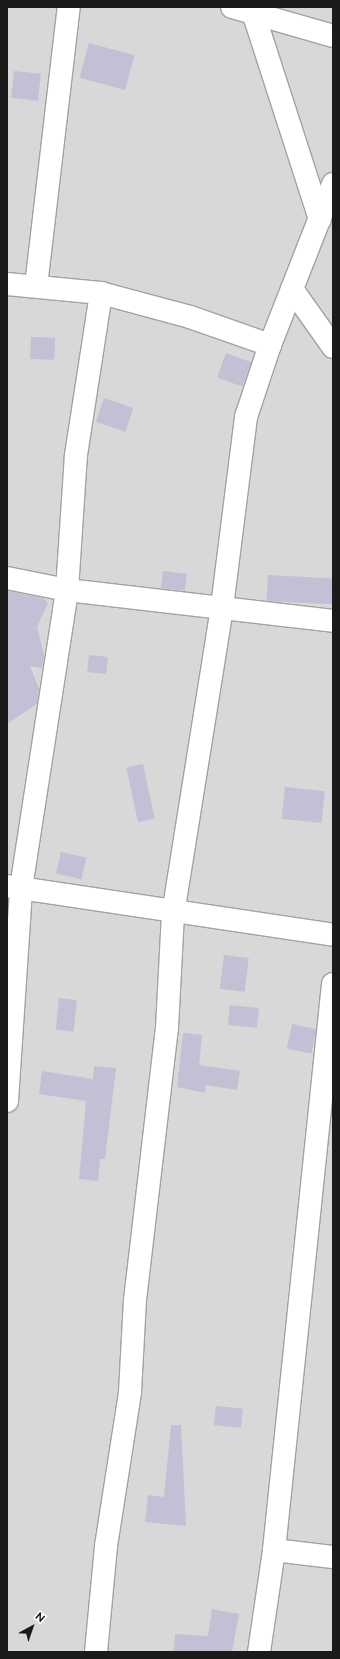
<!DOCTYPE html>
<style>
body{margin:0}
#map{position:relative;width:340px;height:1659px;overflow:hidden;background:#e5dfee;font-family:Raleway,sans-serif}
div>[style]{position:absolute}
.residential>*{inset:0;background:#d8d8d9;transform-origin:0 0}
.building>*{inset:0;background:#c3bfd5;transform-origin:0 0}
.roads{filter:drop-shadow(1px 0 #a2a2a2) drop-shadow(-1px 0 #a2a2a2) drop-shadow(0 1px #a2a2a2) drop-shadow(0 -1px #a2a2a2)}
.minor>*{height:22px;margin:-11px;padding:0 11px;transform-origin:11px;border-radius:11px;background:#fff}
span{translate:-50% -50%;white-space:nowrap;text-align:center;line-height:1.15;-webkit-text-stroke:3.5px #fff;paint-order:stroke}
.frame{position:absolute;inset:0;border:8px solid #1b1b1b;pointer-events:none}
.north{position:absolute;left:12px;top:1607px;width:40px;height:40px;-webkit-text-stroke:3px #fff;paint-order:stroke;rotate:40deg;font-size:11px;font-weight:700;line-height:16px;text-align:center;color:#1b1b1b}
.north::after{content:'';display:block;margin:auto;width:14px;height:18px;background:#1b1b1b;clip-path:polygon(50% 0,100% 100%,50% 72%,0 100%)}
</style>
<div id="map">
<div class="residential">
<i style="left:7px;top:7px;width:326px;height:1645px"></i>
</div>
<div class="building">
<i style="left:89px;top:43px;width:47px;height:36px;rotate:15deg"></i>
<i style="left:14px;top:71px;width:27px;height:27px;rotate:6deg"></i>
<i style="left:31px;top:337px;width:24px;height:22px;rotate:2deg"></i>
<i style="left:226px;top:353px;width:27px;height:26px;rotate:20deg"></i>
<i style="left:104px;top:398px;width:31px;height:25px;rotate:19deg"></i>
<i style="left:163px;top:571px;width:24px;height:17px;rotate:7deg"></i>
<i style="left:268px;top:575px;width:65px;height:26px;rotate:3deg"></i>
<i style="clip-path:polygon(7px 591px,43px 598px,48px 603px,37px 627px,44px 655px,42px 668px,30px 666px,39px 689px,37px 704px,7px 724px)"></i>
<i style="left:89px;top:655px;width:19px;height:17px;rotate:6deg"></i>
<i style="left:143px;top:764px;width:56px;height:17px;rotate:78deg"></i>
<i style="left:285px;top:787px;width:40px;height:32px;rotate:6deg"></i>
<i style="left:61px;top:852px;width:26px;height:22px;rotate:13deg"></i>
<i style="left:224px;top:955px;width:25px;height:34px;rotate:7deg"></i>
<i style="left:59px;top:998px;width:18px;height:32px;rotate:6deg"></i>
<i style="left:230px;top:1005px;width:29px;height:20px;rotate:6deg"></i>
<i style="left:292px;top:1024px;width:25px;height:25px;rotate:12deg"></i>
<i style="clip-path:polygon(183px 1033px,202px 1035px,199px 1065px,240px 1071px,237px 1090px,206px 1085px,205px 1093px,177px 1087px)"></i>
<i style="clip-path:polygon(94px 1066px,116px 1068px,105px 1159px,100px 1159px,98px 1181px,79px 1179px,86px 1101px,39px 1094px,42px 1071px,93px 1079px)"></i>
<i style="left:216px;top:1406px;width:27px;height:19px;rotate:6deg"></i>
<i style="clip-path:polygon(171px 1425px,181px 1425px,186px 1526px,145px 1522px,148px 1495px,164px 1497px)"></i>
<i style="clip-path:polygon(212px 1609px,239px 1614px,232px 1652px,174px 1652px,175px 1634px,208px 1636px)"></i>
</div>
<div class="roads">
<div class="minor">
<i style="left:232px;top:7px;width:105px;rotate:16deg"></i>
<i style="left:253px;top:12px;width:218px;rotate:72.1deg"></i>
<i style="left:7px;top:284px;width:94px;rotate:5.5deg"></i>
<i style="left:101px;top:293px;width:92px;rotate:15.1deg"></i>
<i style="left:190px;top:317px;width:85px;rotate:19.3deg"></i>
<i style="left:36px;top:286px;width:281px;rotate:-83.3deg"></i>
<i style="left:292px;top:289px;width:71px;rotate:54.7deg"></i>
<i style="left:7px;top:578px;width:61px;rotate:11.3deg"></i>
<i style="left:67px;top:590px;width:268px;rotate:6.6deg"></i>
<i style="left:7px;top:886px;width:330px;rotate:8.5deg"></i>
<i style="left:7px;top:1101px;width:213px;rotate:-86.2deg"></i>
<i style="left:21px;top:888px;width:302px;rotate:-81.2deg"></i>
<i style="left:67px;top:590px;width:135px;rotate:-86.2deg"></i>
<i style="left:76px;top:455px;width:164px;rotate:-81.2deg"></i>
<i style="left:274px;top:1550px;width:59px;rotate:6.8deg"></i>
<i style="left:96px;top:1652px;width:106px;rotate:-84.6deg"></i>
<i style="left:106px;top:1546px;width:156px;rotate:-81.1deg"></i>
<i style="left:130px;top:1392px;width:92px;rotate:-86.9deg"></i>
<i style="left:135px;top:1300px;width:274px;rotate:-83.3deg"></i>
<i style="left:167px;top:1028px;width:114px;rotate:-87deg"></i>
<i style="left:173px;top:914px;width:311px;rotate:-80.9deg"></i>
<i style="left:222px;top:607px;width:192px;rotate:-82.8deg"></i>
<i style="left:246px;top:417px;width:76px;rotate:-71.6deg"></i>
<i style="left:270px;top:345px;width:173px;rotate:-68.6deg"></i>
<i style="left:259px;top:1652px;width:103px;rotate:-81.6deg"></i>
<i style="left:274px;top:1550px;width:569px;rotate:-84.05deg"></i>
</div>
</div>
<div class="frame"></div>
<div class="north">N</div>
</div>
